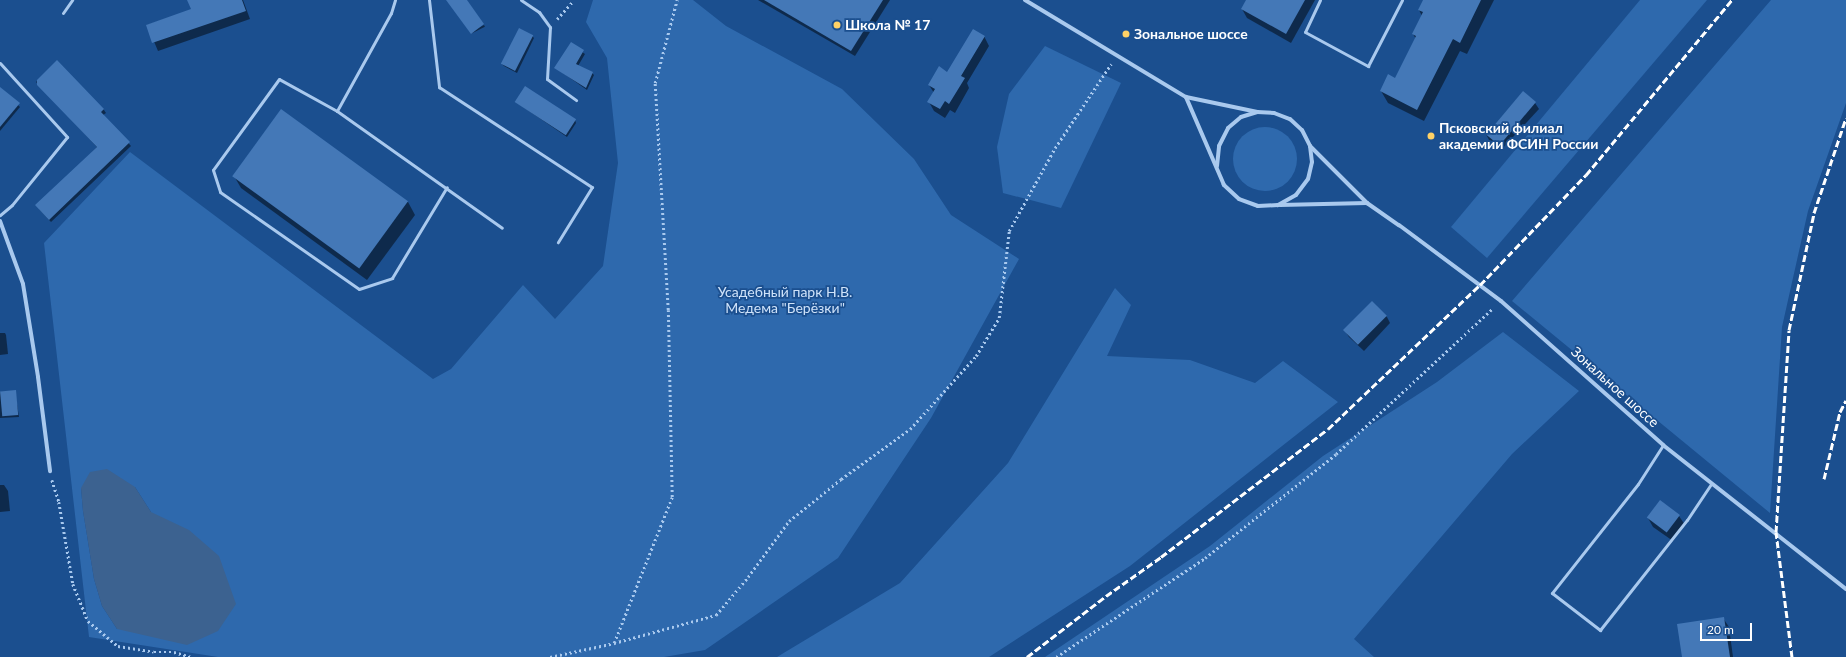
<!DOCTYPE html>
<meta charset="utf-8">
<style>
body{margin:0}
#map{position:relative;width:1846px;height:657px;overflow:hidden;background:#1b4f8f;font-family:Lato,sans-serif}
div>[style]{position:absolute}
.green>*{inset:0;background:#2e69ad}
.round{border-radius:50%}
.water>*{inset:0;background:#3c6290}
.shadow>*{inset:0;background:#0007;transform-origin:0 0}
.building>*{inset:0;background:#4478b7;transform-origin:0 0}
.path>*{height:2.5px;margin-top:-1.25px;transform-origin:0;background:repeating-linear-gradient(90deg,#a9c9ee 0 2px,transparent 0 5px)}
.lane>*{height:3px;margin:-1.5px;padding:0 1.5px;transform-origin:1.5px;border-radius:1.5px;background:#a9c9ee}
.street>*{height:4px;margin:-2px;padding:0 2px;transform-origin:2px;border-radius:2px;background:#a9c9ee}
.rail>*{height:3px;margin-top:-1.5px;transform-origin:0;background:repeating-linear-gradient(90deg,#fff 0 7px,transparent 0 10px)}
.dots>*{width:11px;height:11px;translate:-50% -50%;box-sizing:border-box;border:2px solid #1b4f8f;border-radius:50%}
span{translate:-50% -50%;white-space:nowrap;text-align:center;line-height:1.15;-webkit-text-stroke:3.5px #1b4f8f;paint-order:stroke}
.poi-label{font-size:14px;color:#fff;font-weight:700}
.left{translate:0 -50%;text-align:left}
.park-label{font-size:14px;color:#cfe3fa}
.street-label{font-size:14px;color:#fff}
.scale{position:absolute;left:1700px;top:623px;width:52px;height:18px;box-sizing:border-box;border:2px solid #fff;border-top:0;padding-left:5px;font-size:12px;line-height:14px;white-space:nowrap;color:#fff;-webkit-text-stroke:3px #1b4f8f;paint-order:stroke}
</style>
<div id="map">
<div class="green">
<i style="clip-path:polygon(evenodd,593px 0,693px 0,726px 26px,842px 89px,914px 159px,951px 215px,1019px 259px,931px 418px,838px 558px,705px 650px,664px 657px,218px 657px,89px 637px,44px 243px,130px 152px,433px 379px,451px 369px,523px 285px,555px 319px,603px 266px,618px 163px,607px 58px,586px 22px,593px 0,135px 487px,151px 512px,117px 629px,102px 606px,94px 579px,83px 511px,81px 488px,135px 487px)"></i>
<i style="clip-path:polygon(1640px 0,1707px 0,1487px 258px,1451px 227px)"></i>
<i style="clip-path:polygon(1771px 0,1846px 0,1846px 103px,1808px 211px,1782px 327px,1770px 513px,1512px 301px)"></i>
<i style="clip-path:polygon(1045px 46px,1121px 83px,1061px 208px,1003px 193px,997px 147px,1009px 94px)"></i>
<i class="round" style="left:1233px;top:127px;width:64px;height:64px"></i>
<i style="clip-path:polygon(1115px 288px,1131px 305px,1107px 356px,1190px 360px,1255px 383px,1283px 361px,1338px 402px,1130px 566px,989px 657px,777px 657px,900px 583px,1008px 463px)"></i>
<i style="clip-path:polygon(1503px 332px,1579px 391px,1512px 454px,1354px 639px,1374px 657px,1045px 657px,1210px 546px,1323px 456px,1437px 382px)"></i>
</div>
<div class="water">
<i style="clip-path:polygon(107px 469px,135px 487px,151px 512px,189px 530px,219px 556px,236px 604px,218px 631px,187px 645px,117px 629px,102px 606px,94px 579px,83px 511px,81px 488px,90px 472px)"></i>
</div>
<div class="shadow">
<i style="clip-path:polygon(188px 0,243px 0,250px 19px,158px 51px,147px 25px,192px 10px)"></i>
<i style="clip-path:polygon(758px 0,890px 0,855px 56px)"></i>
<i style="clip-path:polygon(1247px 0,1315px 0,1291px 43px,1247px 18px,1242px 9px)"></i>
<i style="clip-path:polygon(1424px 0,1494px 0,1467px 54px,1460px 51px,1424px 121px,1388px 103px,1381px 91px,1396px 79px,1416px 39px,1413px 34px,1422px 16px,1419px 10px)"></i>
<i style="left:484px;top:25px;width:2px;height:15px;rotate:63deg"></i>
<i style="clip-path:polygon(532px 36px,534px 38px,517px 73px,504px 66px,502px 64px)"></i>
<i style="clip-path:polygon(984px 36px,989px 46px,967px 83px,969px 88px,955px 113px,950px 110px,945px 118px,934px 111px,929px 102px,934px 93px,929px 85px,948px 73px)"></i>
<i style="clip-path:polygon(571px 44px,585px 54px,578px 66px,592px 73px,594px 75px,587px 90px,556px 68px)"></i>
<i style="clip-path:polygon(57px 62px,104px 110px,106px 113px,103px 115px,131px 146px,51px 222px,39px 209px,97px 147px,36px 82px)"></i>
<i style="clip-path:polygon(0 88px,20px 107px,0 131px)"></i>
<i style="clip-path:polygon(516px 102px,575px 120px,576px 123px,567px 137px)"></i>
<i style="clip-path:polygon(1535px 103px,1539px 109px,1501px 150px,1489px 140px,1486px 134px)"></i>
<i style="clip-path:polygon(234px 176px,408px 202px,415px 215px,367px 280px,241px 188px)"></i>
<i style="clip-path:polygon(1372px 303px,1387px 317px,1390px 323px,1364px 351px,1349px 337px,1345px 331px)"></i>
<i style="clip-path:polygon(0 333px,5px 333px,6px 335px,8px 354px,0 355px)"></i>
<i style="clip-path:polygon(15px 391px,19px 417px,0 418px,0 392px)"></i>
<i style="clip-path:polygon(0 485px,4px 485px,8px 491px,10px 511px,0 512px)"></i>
<i style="clip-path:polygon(1679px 516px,1685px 525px,1673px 541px,1653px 527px,1648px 518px)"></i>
<i style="clip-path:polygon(1723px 618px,1729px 627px,1733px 657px,1683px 657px)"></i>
</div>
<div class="building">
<i style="clip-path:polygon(187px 0,242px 0,246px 11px,152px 43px,146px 25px,191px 9px)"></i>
<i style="clip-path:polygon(446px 0,467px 0,484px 24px,471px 34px)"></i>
<i style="clip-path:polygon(764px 0,883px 0,851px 51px)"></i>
<i style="clip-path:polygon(1246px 0,1305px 0,1286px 34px,1241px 9px)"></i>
<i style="clip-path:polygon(1423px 0,1481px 0,1460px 43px,1453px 39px,1417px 110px,1380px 91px,1388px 74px,1395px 78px,1416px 36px,1412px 34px,1423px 12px,1418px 10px)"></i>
<i style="left:519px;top:28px;width:16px;height:40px;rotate:27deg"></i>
<i style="clip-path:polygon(973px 29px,985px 36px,961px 76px,965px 78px,949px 104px,945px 101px,940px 109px,927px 102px,935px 89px,928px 85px,939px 66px,947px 72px)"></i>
<i style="clip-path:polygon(571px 42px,584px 50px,576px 64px,593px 72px,586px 88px,554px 68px)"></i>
<i style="clip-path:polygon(57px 60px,104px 109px,101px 112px,130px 142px,49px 220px,35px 205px,97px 147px,37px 85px,37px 80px)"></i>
<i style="left:525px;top:86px;width:61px;height:19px;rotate:33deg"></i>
<i style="clip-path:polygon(0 87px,20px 103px,0 127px)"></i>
<i style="left:1523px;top:91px;width:17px;height:57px;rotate:40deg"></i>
<i style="left:281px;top:109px;width:157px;height:83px;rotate:36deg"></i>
<i style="left:1372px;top:301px;width:21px;height:41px;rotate:45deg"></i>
<i style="left:16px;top:390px;width:25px;height:16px;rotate:85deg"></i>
<i style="left:1660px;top:500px;width:25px;height:22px;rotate:37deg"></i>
<i style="clip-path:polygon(1724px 617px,1730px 657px,1682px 657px,1677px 624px)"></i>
</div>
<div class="path">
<i style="left:557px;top:19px;width:25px;rotate:-48deg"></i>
<i style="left:52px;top:480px;width:23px;rotate:72deg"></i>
<i style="left:59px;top:502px;width:83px;rotate:80.3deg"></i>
<i style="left:73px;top:584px;width:40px;rotate:68deg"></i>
<i style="left:88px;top:621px;width:39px;rotate:40deg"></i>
<i style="left:118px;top:646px;width:36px;rotate:9deg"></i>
<i style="left:154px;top:652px;width:20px"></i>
<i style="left:174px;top:652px;width:18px;rotate:16deg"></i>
<i style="left:614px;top:643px;width:106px;rotate:-15.4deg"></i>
<i style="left:716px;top:615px;width:50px;rotate:-49.9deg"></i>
<i style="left:748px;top:577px;width:69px;rotate:-53.8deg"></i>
<i style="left:789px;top:521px;width:67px;rotate:-38.9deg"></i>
<i style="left:841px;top:479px;width:85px;rotate:-35.9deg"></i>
<i style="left:910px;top:429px;width:98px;rotate:-47.9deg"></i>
<i style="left:976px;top:356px;width:44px;rotate:-58.8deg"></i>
<i style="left:999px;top:318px;width:88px;rotate:-83.4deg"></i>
<i style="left:1009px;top:231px;width:95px;rotate:-61deg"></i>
<i style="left:1055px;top:148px;width:101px;rotate:-56.3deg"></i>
<i style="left:550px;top:657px;width:66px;rotate:-12.3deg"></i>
<i style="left:614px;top:643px;width:157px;rotate:-68.3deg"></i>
<i style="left:672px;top:497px;width:187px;rotate:-91.2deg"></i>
<i style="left:668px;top:310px;width:227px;rotate:-93.3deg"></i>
<i style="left:655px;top:83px;width:86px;rotate:-75.2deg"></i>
<i style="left:1056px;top:657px;width:179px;rotate:-33.6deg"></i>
<i style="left:1205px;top:558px;width:167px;rotate:-38.4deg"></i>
<i style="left:1336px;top:454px;width:214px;rotate:-42.9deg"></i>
</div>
<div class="lane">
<i style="left:395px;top:0;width:14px;rotate:107deg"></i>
<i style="left:391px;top:13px;width:112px;rotate:118.9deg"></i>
<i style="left:337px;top:111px;width:202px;rotate:35.3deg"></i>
<i style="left:429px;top:0;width:88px;rotate:83.4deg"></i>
<i style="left:439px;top:87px;width:183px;rotate:33.2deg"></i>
<i style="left:592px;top:187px;width:65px;rotate:121.7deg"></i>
<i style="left:521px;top:0;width:22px;rotate:34deg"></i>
<i style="left:539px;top:12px;width:19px;rotate:54deg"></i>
<i style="left:550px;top:27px;width:52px;rotate:93.3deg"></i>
<i style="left:547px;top:79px;width:36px;rotate:36deg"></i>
<i style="left:1320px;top:0;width:35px;rotate:115deg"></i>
<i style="left:1305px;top:32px;width:72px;rotate:28.4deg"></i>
<i style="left:1368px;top:66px;width:74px;rotate:-62.7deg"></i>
<i style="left:63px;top:13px;width:16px;rotate:-55deg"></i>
<i style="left:0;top:63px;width:100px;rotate:47.8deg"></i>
<i style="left:67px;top:137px;width:87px;rotate:129deg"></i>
<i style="left:12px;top:205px;width:16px;rotate:140deg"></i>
<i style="left:337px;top:111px;width:66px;rotate:-151.1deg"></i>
<i style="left:279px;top:79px;width:112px;rotate:126deg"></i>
<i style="left:213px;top:170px;width:23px;rotate:72deg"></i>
<i style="left:220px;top:192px;width:169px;rotate:34.9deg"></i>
<i style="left:359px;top:289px;width:35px;rotate:-18deg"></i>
<i style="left:392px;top:278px;width:106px;rotate:-58.9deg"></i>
<i style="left:1663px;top:445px;width:46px;rotate:122.7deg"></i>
<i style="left:1638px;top:484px;width:139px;rotate:128.3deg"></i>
<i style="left:1552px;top:593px;width:61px;rotate:37.6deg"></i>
<i style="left:1600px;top:630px;width:140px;rotate:-51.7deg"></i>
<i style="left:1687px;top:520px;width:43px;rotate:-56.3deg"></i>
</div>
<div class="street">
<i style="left:1025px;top:0;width:188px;rotate:31.1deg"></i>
<i style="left:1186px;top:97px;width:73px;rotate:11.9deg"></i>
<i style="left:1257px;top:112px;width:17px;rotate:3deg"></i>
<i style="left:1274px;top:113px;width:17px;rotate:21deg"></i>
<i style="left:1290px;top:119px;width:16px;rotate:43deg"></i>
<i style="left:1302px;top:130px;width:18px;rotate:63deg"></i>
<i style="left:1310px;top:146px;width:16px;rotate:83deg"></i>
<i style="left:1312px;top:162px;width:17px;rotate:103deg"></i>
<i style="left:1308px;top:179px;width:20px;rotate:127deg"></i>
<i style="left:1296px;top:195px;width:21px;rotate:151deg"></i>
<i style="left:1278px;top:205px;width:20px;rotate:177deg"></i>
<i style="left:1258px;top:206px;width:20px;rotate:-160deg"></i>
<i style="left:1239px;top:199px;width:21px;rotate:-137deg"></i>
<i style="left:1224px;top:185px;width:96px;rotate:-113.4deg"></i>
<i style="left:1310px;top:146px;width:81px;rotate:45deg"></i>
<i style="left:1367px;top:203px;width:39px;rotate:35deg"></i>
<i style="left:1399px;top:225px;width:127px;rotate:36.7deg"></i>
<i style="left:1501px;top:301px;width:217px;rotate:41.6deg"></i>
<i style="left:1663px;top:445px;width:233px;rotate:38.2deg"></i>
<i style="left:1217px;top:166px;width:20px;rotate:-84deg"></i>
<i style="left:1219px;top:146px;width:20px;rotate:-63deg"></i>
<i style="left:1228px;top:128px;width:17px;rotate:-40deg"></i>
<i style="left:1241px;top:117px;width:17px;rotate:-17deg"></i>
<i style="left:1280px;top:205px;width:87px;rotate:-1.3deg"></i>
<i style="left:0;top:221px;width:67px;rotate:69.9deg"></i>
<i style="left:23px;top:284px;width:94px;rotate:80.8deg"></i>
<i style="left:38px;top:377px;width:95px;rotate:82.7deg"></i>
</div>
<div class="rail">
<i style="left:1824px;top:479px;width:69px;rotate:-76.6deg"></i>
<i style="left:1840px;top:412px;width:13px;rotate:-63deg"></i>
<i style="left:1027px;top:657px;width:100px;rotate:-37.7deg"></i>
<i style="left:1106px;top:596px;width:67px;rotate:-35.3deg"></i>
<i style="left:1161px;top:557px;width:210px;rotate:-37.5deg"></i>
<i style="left:1328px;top:429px;width:209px;rotate:-43.5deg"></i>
<i style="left:1480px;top:285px;width:153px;rotate:-46.1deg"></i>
<i style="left:1586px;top:175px;width:228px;rotate:-50.2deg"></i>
<i style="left:1792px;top:657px;width:126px;rotate:-97.3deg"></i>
<i style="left:1776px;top:532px;width:202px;rotate:-86.3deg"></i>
<i style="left:1789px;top:330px;width:120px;rotate:-77.9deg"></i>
<i style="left:1814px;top:213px;width:100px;rotate:-71.4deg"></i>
</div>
<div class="dots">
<i style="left:837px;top:25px;background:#ffd166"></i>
<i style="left:1126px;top:34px;background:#ffd166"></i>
<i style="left:1431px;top:136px;background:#ffd166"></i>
</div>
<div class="poi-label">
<span class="left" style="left:845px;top:25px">Школа № 17</span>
<span class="left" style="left:1134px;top:34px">Зональное шоссе</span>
<span class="left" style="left:1439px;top:136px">Псковский филиал<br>академии ФСИН России</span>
</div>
<div class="park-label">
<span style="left:785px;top:300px">Усадебный парк Н.В.<br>Медема "Берёзки"</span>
</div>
<div class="street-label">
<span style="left:1615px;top:387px;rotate:42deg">Зональное шоссе</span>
</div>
<div class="scale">20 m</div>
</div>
